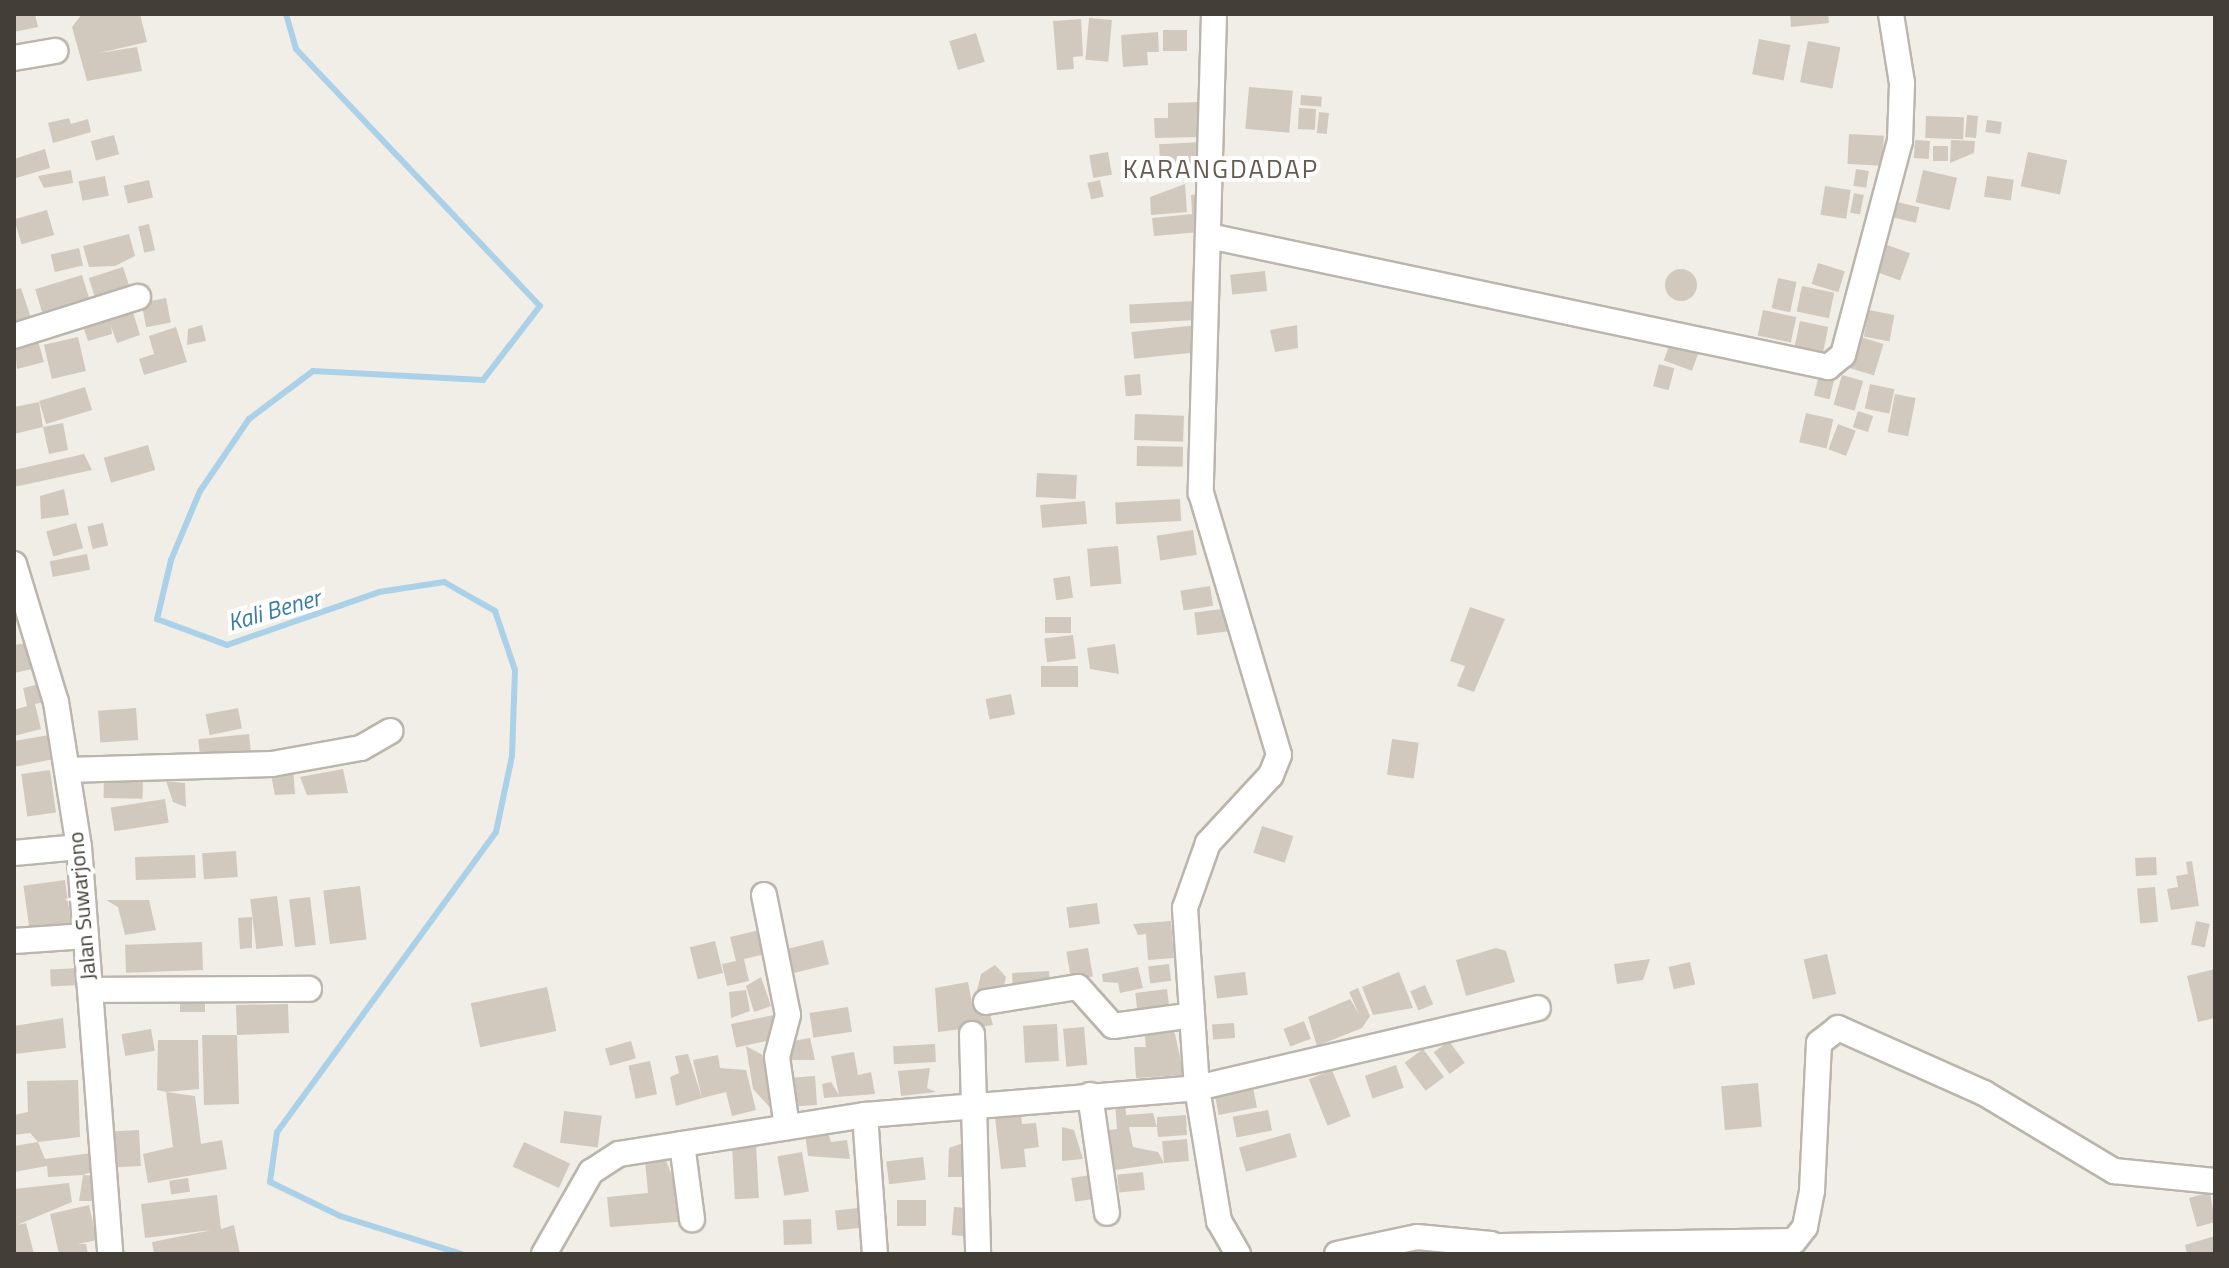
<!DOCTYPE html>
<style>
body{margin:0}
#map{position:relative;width:2229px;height:1268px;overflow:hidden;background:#f1eee7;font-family:"Titillium Web",sans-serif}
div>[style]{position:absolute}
.stream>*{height:6px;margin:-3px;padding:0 3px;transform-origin:3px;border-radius:3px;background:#aad1e7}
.building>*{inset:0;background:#d1c9be;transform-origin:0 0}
.round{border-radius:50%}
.roads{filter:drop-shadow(2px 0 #bbb5ab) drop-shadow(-2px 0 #bbb5ab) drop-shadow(0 2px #bbb5ab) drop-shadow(0 -2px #bbb5ab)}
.minor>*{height:24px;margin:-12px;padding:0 12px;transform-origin:12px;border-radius:12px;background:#fff}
span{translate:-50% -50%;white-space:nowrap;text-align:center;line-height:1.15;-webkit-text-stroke:8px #fff;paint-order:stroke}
.street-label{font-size:22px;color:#433e37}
.water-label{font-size:24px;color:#3d7ca2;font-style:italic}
.quarter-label{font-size:26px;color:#655b4f;letter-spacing:2px}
.frame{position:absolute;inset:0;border:16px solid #433e37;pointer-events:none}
</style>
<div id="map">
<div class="stream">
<i style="left:286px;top:14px;width:36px;rotate:74deg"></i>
<i style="left:296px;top:49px;width:354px;rotate:46.5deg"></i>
<i style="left:540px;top:306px;width:93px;rotate:127.6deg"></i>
<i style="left:483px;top:380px;width:170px;rotate:-177deg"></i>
<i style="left:313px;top:371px;width:80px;rotate:143.1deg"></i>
<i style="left:249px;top:419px;width:87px;rotate:124.2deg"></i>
<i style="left:200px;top:491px;width:75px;rotate:112.8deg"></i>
<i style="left:171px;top:560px;width:61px;rotate:103.3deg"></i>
<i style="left:157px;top:619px;width:75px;rotate:20.4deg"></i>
<i style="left:227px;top:645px;width:161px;rotate:-19.2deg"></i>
<i style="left:379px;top:592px;width:66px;rotate:-8.7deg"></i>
<i style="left:444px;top:582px;width:59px;rotate:29.6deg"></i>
<i style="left:495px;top:611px;width:62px;rotate:71.3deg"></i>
<i style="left:515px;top:670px;width:86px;rotate:92deg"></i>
<i style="left:512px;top:756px;width:78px;rotate:101.9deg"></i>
<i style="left:496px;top:832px;width:371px;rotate:126.1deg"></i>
<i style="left:277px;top:1132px;width:50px;rotate:98deg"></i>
<i style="left:270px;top:1182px;width:78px;rotate:25.9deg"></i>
<i style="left:340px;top:1216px;width:127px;rotate:17.4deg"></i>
</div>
<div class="building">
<i style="clip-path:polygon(14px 14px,35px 14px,38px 27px,14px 32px)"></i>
<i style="clip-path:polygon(82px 14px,140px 14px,147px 42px,99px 53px,137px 47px,142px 71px,87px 81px,72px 27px)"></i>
<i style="clip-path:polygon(1790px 14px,1828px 14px,1829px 23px,1791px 27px)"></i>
<i style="left:1089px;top:18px;width:23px;height:42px;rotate:5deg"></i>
<i style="clip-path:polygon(1081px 19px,1083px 56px,1073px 57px,1074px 69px,1057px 70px,1053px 21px)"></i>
<i style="left:1187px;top:30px;width:21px;height:24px;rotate:90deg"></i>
<i style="clip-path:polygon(1158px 32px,1159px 52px,1147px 52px,1148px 65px,1123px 67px,1121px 35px)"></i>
<i style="left:976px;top:33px;width:30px;height:28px;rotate:73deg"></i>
<i style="left:1759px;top:39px;width:32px;height:36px;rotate:11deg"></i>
<i style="left:1808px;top:41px;width:33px;height:42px;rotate:11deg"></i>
<i style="left:1249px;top:87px;width:44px;height:42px;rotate:5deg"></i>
<i style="left:1301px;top:95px;width:21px;height:10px;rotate:5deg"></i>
<i style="clip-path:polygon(1199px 102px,1200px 137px,1155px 138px,1154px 118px,1168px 118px,1168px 103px)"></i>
<i style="left:1299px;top:108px;width:17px;height:21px;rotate:3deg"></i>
<i style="left:1319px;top:112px;width:10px;height:21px;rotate:6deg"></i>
<i style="left:1967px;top:115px;width:11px;height:22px;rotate:5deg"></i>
<i style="left:1926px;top:116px;width:38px;height:22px;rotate:2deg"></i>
<i style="clip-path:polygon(69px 118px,71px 124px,88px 119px,91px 132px,53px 143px,48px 123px)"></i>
<i style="left:1987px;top:120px;width:15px;height:12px;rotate:8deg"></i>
<i style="left:1849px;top:134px;width:35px;height:30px;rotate:3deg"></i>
<i style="left:114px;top:135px;width:20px;height:24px;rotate:75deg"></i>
<i style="left:1915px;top:140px;width:15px;height:18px;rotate:4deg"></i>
<i style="clip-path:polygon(1951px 140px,1975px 141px,1974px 153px,1950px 163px)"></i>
<i style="left:1202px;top:142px;width:21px;height:43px;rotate:87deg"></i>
<i style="left:1933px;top:146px;width:15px;height:15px"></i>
<i style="clip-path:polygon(45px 149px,50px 168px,16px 178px,14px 159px)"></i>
<i style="left:1108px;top:152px;width:23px;height:19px;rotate:80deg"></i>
<i style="left:2028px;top:152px;width:40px;height:35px;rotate:12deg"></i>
<i style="left:1856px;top:169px;width:13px;height:17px;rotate:9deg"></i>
<i style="clip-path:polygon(71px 170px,73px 183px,44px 188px,38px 176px)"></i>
<i style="left:1923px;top:170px;width:35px;height:33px;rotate:13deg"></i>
<i style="left:105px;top:176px;width:20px;height:27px;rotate:79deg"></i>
<i style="left:1987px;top:176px;width:27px;height:21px;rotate:8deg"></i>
<i style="left:149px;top:180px;width:18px;height:26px;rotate:77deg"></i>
<i style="left:1100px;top:180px;width:17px;height:13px;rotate:77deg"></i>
<i style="clip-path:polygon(1185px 184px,1187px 212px,1151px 215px,1150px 197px)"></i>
<i style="left:1825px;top:186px;width:26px;height:29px;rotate:9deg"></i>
<i style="left:1854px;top:193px;width:10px;height:20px;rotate:11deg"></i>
<i style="clip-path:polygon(1203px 194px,1200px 232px,1154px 236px,1152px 218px,1192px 214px,1191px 195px)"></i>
<i style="left:1897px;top:202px;width:23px;height:16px;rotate:13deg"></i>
<i style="left:47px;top:210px;width:26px;height:34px;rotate:74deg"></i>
<i style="left:149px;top:224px;width:27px;height:11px;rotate:77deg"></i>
<i style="clip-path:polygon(129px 234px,135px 256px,115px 266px,89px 267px,83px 246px)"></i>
<i style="left:1879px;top:242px;width:33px;height:29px;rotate:20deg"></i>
<i style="left:79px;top:248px;width:18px;height:29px;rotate:77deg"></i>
<i style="left:1818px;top:263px;width:28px;height:22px;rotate:17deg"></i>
<i style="left:123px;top:267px;width:26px;height:36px;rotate:72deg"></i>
<i class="round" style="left:1665px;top:269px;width:32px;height:32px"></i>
<i style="left:1265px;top:271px;width:20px;height:35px;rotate:84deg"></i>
<i style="left:82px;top:275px;width:31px;height:49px;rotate:73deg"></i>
<i style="left:1778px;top:278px;width:19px;height:31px;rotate:12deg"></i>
<i style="left:1802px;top:286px;width:33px;height:26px;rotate:12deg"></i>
<i style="clip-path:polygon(21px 288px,33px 324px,14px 331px,14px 290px)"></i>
<i style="left:166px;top:298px;width:25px;height:25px;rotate:79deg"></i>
<i style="left:1195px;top:301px;width:19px;height:66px;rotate:87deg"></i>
<i style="clip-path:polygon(105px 310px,109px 320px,133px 312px,140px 335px,117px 343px,111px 326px,112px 334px,88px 341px,80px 317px)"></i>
<i style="left:1763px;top:310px;width:34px;height:26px;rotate:12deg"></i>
<i style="left:1869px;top:310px;width:26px;height:27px;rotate:11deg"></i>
<i style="left:1800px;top:321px;width:29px;height:28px;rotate:12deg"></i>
<i style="clip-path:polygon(202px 325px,206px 341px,187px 345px,188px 329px)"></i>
<i style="left:1198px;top:325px;width:27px;height:67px;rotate:84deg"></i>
<i style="clip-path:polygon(1297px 325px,1298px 348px,1275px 352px,1270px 330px)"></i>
<i style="clip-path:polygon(176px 327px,187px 362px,144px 375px,139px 359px,154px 354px,149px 336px)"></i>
<i style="clip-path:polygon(36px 334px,44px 362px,17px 369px,14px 340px)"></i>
<i style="left:1851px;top:334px;width:34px;height:33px;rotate:17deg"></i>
<i style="left:78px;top:337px;width:35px;height:35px;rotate:77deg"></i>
<i style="left:1672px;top:338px;width:30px;height:24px;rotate:20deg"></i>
<i style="left:1659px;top:364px;width:16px;height:23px;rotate:15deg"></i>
<i style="left:1140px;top:374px;width:21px;height:16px;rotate:85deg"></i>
<i style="left:1819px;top:375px;width:16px;height:21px;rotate:14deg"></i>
<i style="left:1842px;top:375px;width:22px;height:31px;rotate:16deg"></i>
<i style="left:1870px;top:384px;width:25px;height:25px;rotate:12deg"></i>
<i style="left:85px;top:387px;width:24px;height:48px;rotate:73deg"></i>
<i style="left:1895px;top:394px;width:21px;height:39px;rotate:11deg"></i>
<i style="clip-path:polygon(39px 402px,43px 427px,63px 423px,68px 450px,49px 454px,43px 427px,14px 434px,14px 407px)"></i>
<i style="left:1858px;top:411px;width:16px;height:17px;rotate:18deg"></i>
<i style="left:1806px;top:413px;width:28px;height:30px;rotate:13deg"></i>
<i style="left:1135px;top:414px;width:49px;height:26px;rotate:2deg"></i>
<i style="left:1838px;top:424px;width:19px;height:27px;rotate:21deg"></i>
<i style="left:148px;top:445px;width:26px;height:46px;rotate:74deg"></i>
<i style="left:1137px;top:446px;width:46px;height:20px;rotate:1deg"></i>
<i style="clip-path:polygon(84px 454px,92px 470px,14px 487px,14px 470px)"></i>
<i style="left:1037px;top:473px;width:40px;height:24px;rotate:3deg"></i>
<i style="clip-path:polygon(64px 489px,69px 515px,41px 519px,40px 496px)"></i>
<i style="left:1180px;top:499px;width:22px;height:65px;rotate:87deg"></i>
<i style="left:1085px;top:501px;width:23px;height:45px;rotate:85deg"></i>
<i style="left:76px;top:523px;width:26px;height:31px;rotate:74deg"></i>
<i style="left:103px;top:523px;width:23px;height:16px;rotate:77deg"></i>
<i style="left:1193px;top:530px;width:25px;height:37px;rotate:81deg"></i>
<i style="left:1118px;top:546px;width:38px;height:31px;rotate:85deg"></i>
<i style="left:87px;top:554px;width:16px;height:38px;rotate:79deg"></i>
<i style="left:1070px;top:576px;width:22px;height:17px;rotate:82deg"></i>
<i style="left:1210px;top:586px;width:20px;height:30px;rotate:81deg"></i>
<i style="clip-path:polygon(1470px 607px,1505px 619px,1474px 692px,1457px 686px,1465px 666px,1450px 661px)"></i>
<i style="left:1230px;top:608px;width:23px;height:36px;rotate:83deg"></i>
<i style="left:1071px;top:617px;width:16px;height:26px;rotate:90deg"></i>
<i style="left:1073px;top:635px;width:24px;height:29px;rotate:83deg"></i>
<i style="clip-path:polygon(28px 643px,32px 669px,14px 673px,14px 645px)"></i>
<i style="clip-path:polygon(1115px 644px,1119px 674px,1090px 669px,1087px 648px)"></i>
<i style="left:1041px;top:666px;width:37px;height:21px"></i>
<i style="clip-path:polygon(44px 683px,48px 701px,35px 704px,41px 729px,14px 736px,14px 710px,27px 706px,23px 688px)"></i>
<i style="left:1011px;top:694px;width:21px;height:26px;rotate:79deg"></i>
<i style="left:136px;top:708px;width:32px;height:38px;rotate:86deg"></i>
<i style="left:238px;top:708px;width:21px;height:33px;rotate:79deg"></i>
<i style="left:249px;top:734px;width:28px;height:51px;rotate:84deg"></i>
<i style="clip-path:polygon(49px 735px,54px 759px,14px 767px,14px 741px)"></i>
<i style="left:1392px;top:739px;width:27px;height:36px;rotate:8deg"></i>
<i style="clip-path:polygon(293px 768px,295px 794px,275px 795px,271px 775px)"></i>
<i style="clip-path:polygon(343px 769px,348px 793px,307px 795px,300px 777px)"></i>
<i style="left:50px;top:770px;width:43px;height:29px;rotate:82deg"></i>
<i style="left:104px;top:772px;width:39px;height:26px;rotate:1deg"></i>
<i style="clip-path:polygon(166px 781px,185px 783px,186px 807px,173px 802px)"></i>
<i style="left:165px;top:799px;width:24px;height:55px;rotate:81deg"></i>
<i style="left:1262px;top:826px;width:33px;height:28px;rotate:18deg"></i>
<i style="left:236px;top:851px;width:26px;height:34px;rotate:86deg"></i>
<i style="left:195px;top:855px;width:23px;height:60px;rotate:88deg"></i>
<i style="left:2156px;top:857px;width:18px;height:21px;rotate:87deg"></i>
<i style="clip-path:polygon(2192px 861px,2199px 906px,2171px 910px,2167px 889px,2178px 887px,2176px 876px,2188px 874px,2186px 862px)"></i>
<i style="left:65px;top:880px;width:51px;height:42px;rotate:82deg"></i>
<i style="left:360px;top:886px;width:54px;height:37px;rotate:83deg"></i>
<i style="left:2155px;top:887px;width:35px;height:18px;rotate:85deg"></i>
<i style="left:277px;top:896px;width:50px;height:27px;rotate:83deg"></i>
<i style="left:310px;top:897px;width:48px;height:21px;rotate:83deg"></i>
<i style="clip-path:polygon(106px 900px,149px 900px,156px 930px,125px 935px,118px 907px)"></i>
<i style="left:1097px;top:903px;width:21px;height:31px;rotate:82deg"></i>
<i style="clip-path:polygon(252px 917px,252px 948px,240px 949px,238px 918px)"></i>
<i style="clip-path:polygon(1171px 921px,1174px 958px,1148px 960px,1146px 934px,1138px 935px,1133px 924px)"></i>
<i style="left:2196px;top:921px;width:14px;height:24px;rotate:12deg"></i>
<i style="clip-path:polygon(772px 927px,778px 951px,744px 959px,749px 981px,727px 986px,722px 964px,736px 961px,730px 937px)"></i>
<i style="left:823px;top:940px;width:25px;height:39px;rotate:76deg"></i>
<i style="left:715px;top:941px;width:33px;height:26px;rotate:76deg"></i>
<i style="left:202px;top:942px;width:28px;height:77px;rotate:88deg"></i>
<i style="left:1088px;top:948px;width:29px;height:22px;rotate:80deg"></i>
<i style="clip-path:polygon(1496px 948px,1506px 951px,1515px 982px,1466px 996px,1456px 960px)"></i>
<i style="left:1827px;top:954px;width:41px;height:24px;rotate:77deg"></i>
<i style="clip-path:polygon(1650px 959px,1643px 980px,1617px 984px,1614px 964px)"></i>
<i style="left:1690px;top:962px;width:23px;height:22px;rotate:77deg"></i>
<i style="left:1169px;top:964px;width:17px;height:21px;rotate:83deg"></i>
<i style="clip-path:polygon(995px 965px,1006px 977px,1002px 993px,976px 995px,981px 974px)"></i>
<i style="clip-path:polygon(1138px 967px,1143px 988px,1120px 993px,1118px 983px,1103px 982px,1102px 974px)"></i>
<i style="left:78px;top:968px;width:17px;height:28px;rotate:87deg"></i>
<i style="clip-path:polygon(2215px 969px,2215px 1018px,2198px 1022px,2187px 976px)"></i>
<i style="left:1049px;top:971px;width:21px;height:37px;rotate:87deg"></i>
<i style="left:1245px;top:972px;width:23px;height:31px;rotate:83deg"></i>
<i style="clip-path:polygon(1399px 972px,1413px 1008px,1373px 1015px,1362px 987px)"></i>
<i style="clip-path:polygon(761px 977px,771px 1006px,754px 1012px,746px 986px)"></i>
<i style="clip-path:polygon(968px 982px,972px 1003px,988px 1007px,993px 1025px,938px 1032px,935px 988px)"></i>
<i style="left:1425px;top:985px;width:21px;height:16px;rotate:67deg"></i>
<i style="left:547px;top:987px;width:45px;height:78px;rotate:78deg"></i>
<i style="clip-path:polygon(1358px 988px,1370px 1016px,1362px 1028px,1317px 1046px,1308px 1017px,1350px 999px,1359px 1014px,1349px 992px)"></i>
<i style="left:1167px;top:989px;width:23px;height:32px;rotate:83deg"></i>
<i style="left:180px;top:990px;width:25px;height:22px"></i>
<i style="clip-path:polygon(746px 990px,750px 1011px,731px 1018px,729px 992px)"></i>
<i style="clip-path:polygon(288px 1004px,289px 1033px,237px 1035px,239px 1104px,204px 1105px,202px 1035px,237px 1035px,236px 1005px)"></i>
<i style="left:848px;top:1007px;width:25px;height:39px;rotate:81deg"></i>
<i style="left:778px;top:1014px;width:24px;height:48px;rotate:78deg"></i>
<i style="clip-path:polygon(63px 1018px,66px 1048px,14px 1054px,14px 1026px)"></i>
<i style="left:1304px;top:1021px;width:19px;height:22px;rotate:69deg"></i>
<i style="left:1234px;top:1023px;width:15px;height:22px;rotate:86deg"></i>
<i style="left:1057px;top:1024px;width:37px;height:34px;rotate:87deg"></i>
<i style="clip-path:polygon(1173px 1025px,1184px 1075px,1136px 1078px,1134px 1047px,1146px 1047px,1144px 1029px)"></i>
<i style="left:1084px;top:1027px;width:38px;height:21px;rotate:85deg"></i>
<i style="left:151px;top:1029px;width:22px;height:30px;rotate:80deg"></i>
<i style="clip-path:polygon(810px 1038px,815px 1060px,784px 1060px,781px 1043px)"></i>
<i style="clip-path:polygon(158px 1040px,198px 1040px,199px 1089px,166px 1092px,195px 1096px,201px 1144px,222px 1140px,227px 1169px,148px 1183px,143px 1154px,173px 1147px,166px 1092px,157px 1090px)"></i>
<i style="left:631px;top:1041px;width:18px;height:27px;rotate:74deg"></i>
<i style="left:1449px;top:1041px;width:27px;height:19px;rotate:54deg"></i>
<i style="left:935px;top:1044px;width:18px;height:42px;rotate:87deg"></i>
<i style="clip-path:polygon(746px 1046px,772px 1060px,774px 1112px,753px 1089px)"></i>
<i style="left:1423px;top:1049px;width:35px;height:23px;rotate:53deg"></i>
<i style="clip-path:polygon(854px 1052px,858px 1075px,871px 1072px,875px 1094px,824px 1098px,822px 1084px,831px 1082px,839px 1095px,831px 1056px)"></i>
<i style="clip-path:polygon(688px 1054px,702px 1098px,676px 1106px,670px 1077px,679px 1073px,675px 1056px)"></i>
<i style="clip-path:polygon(718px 1055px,720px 1068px,746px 1070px,756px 1110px,732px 1116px,726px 1092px,702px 1098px,693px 1060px)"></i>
<i style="left:650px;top:1061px;width:34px;height:22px;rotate:78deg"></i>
<i style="left:1396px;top:1065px;width:24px;height:33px;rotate:71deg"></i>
<i style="clip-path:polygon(930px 1068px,927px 1088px,936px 1092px,901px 1096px,898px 1071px)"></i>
<i style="left:1332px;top:1070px;width:50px;height:25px;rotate:68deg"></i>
<i style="left:815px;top:1076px;width:29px;height:24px;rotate:86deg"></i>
<i style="clip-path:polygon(78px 1080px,80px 1137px,38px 1142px,30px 1133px,14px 1135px,14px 1115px,28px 1112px,27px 1081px)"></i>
<i style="left:1252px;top:1082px;width:26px;height:39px;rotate:79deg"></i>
<i style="left:1758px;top:1083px;width:44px;height:37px;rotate:85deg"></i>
<i style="clip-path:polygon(1125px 1099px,1126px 1115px,1153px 1113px,1157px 1127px,1157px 1117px,1186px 1115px,1187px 1135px,1158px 1137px,1157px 1127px,1129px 1127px,1133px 1147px,1158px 1152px,1164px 1163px,1115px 1170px,1109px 1130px,1117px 1129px,1115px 1104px)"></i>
<i style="left:1268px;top:1110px;width:21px;height:36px;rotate:79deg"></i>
<i style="left:564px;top:1111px;width:38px;height:32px;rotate:7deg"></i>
<i style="clip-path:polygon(1021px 1115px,1022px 1124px,1036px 1123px,1039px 1147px,1024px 1149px,1026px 1167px,1001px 1169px,995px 1118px)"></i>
<i style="clip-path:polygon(825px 1123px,831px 1142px,847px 1140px,850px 1159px,808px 1156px,804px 1126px)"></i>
<i style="clip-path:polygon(1062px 1127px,1074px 1130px,1083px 1159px,1062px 1161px)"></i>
<i style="left:139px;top:1130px;width:36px;height:24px;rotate:87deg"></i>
<i style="left:1290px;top:1133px;width:25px;height:53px;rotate:74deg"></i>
<i style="left:1187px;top:1139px;width:22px;height:25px;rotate:85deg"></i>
<i style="clip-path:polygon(38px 1142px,45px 1159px,92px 1153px,94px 1171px,83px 1175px,99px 1176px,100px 1201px,79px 1201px,83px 1175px,48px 1177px,47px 1166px,14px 1172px,14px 1146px)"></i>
<i style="left:524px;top:1142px;width:51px;height:27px;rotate:25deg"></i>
<i style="clip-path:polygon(963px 1143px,971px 1177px,948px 1177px,949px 1148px)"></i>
<i style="left:756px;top:1144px;width:54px;height:24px;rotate:87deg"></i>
<i style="left:802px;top:1152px;width:40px;height:25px;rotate:80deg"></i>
<i style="left:923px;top:1157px;width:23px;height:37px;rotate:83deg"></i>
<i style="clip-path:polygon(665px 1158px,690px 1221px,610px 1227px,607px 1197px,648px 1193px,645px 1160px)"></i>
<i style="left:1143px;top:1172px;width:18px;height:26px;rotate:84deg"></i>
<i style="left:1097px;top:1174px;width:24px;height:26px;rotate:81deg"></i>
<i style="left:188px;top:1178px;width:14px;height:19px;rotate:82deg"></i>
<i style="clip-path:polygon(69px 1183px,72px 1202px,17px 1225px,26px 1223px,34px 1254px,14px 1254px,14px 1189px)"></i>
<i style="clip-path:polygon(2210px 1192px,2215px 1222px,2197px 1227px,2189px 1198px)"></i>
<i style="clip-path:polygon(217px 1195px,221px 1229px,234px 1225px,240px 1254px,154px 1254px,152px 1242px,212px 1230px,145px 1238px,141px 1204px)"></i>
<i style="left:897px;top:1200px;width:29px;height:26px"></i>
<i style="clip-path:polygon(89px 1205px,97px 1240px,78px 1244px,86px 1244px,88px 1254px,59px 1254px,50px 1214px)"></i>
<i style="left:954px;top:1207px;width:21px;height:28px;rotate:5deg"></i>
<i style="left:858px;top:1208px;width:20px;height:23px;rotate:84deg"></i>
<i style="left:811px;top:1219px;width:25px;height:28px;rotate:88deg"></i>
<i style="clip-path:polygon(2215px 1236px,2215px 1254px,2187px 1254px,2185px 1245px)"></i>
</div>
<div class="roads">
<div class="minor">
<i style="left:1214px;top:14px;width:479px;rotate:91.6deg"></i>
<i style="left:1201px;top:493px;width:273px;rotate:73.4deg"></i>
<i style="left:1279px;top:755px;width:22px;rotate:112deg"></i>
<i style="left:1271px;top:775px;width:93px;rotate:132.8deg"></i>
<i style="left:1208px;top:843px;width:69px;rotate:109.5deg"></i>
<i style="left:1185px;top:908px;width:180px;rotate:86.2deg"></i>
<i style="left:1197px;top:1088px;width:135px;rotate:80.6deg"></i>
<i style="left:1219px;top:1221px;width:38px;rotate:60deg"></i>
<i style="left:14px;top:58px;width:42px;rotate:-9.7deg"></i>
<i style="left:1209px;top:236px;width:633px;rotate:11.95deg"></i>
<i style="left:1828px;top:367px;width:19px;rotate:-39deg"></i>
<i style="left:1843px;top:355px;width:221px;rotate:-75.1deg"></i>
<i style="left:1900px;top:141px;width:58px;rotate:-88deg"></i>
<i style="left:1902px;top:83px;width:70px;rotate:-99.1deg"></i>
<i style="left:14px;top:336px;width:130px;rotate:-17.5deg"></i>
<i style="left:14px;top:564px;width:144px;rotate:73.1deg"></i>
<i style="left:56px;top:702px;width:147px;rotate:81deg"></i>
<i style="left:79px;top:847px;width:408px;rotate:85.6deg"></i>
<i style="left:67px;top:770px;width:205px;rotate:-1.7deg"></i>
<i style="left:272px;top:764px;width:90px;rotate:-10.2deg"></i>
<i style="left:361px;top:748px;width:34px;rotate:-30deg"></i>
<i style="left:14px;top:853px;width:65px;rotate:-5.3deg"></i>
<i style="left:764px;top:895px;width:122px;rotate:78.7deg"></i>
<i style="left:788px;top:1015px;width:43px;rotate:104.7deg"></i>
<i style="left:777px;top:1057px;width:71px;rotate:81.9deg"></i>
<i style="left:14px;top:941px;width:72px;rotate:-4deg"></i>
<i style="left:90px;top:990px;width:219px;rotate:-0.3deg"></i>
<i style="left:986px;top:1002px;width:93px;rotate:-9.3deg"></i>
<i style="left:1078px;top:987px;width:52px;rotate:48.1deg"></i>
<i style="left:1113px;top:1026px;width:75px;rotate:-7.7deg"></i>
<i style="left:972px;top:1034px;width:220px;rotate:88.4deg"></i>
<i style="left:1090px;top:1095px;width:119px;rotate:81.8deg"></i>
<i style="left:865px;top:1115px;width:139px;rotate:85.9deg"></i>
<i style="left:682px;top:1144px;width:76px;rotate:82.4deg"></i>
<i style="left:1501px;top:1246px;width:293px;rotate:-1deg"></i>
<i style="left:1794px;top:1241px;width:18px;rotate:-52deg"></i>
<i style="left:1805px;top:1227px;width:37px;rotate:-79deg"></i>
<i style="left:1812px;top:1191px;width:148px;rotate:-87.3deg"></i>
<i style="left:1819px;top:1043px;width:24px;rotate:-38deg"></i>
<i style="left:1838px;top:1028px;width:160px;rotate:24deg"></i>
<i style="left:1984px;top:1093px;width:152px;rotate:31deg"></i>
<i style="left:2114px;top:1171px;width:101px;rotate:5.7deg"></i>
<i style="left:544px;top:1254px;width:95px;rotate:-60.2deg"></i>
<i style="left:591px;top:1172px;width:33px;rotate:-33deg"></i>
<i style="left:619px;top:1154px;width:249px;rotate:-9deg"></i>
<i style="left:865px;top:1115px;width:333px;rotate:-4.6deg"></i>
<i style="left:1197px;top:1088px;width:350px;rotate:-13.2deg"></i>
<i style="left:1337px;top:1254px;width:82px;rotate:-12deg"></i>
<i style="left:1417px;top:1237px;width:74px;rotate:5.4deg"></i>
<i style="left:1491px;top:1244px;width:21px;rotate:29deg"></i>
</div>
</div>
<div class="street-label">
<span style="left:82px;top:906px;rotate:-95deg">Jalan Suwarjono</span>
</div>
<div class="water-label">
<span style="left:274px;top:610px;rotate:-16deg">Kali Bener</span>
</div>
<div class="quarter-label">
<span style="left:1221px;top:169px">KARANGDADAP</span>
</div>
<div class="frame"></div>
</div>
